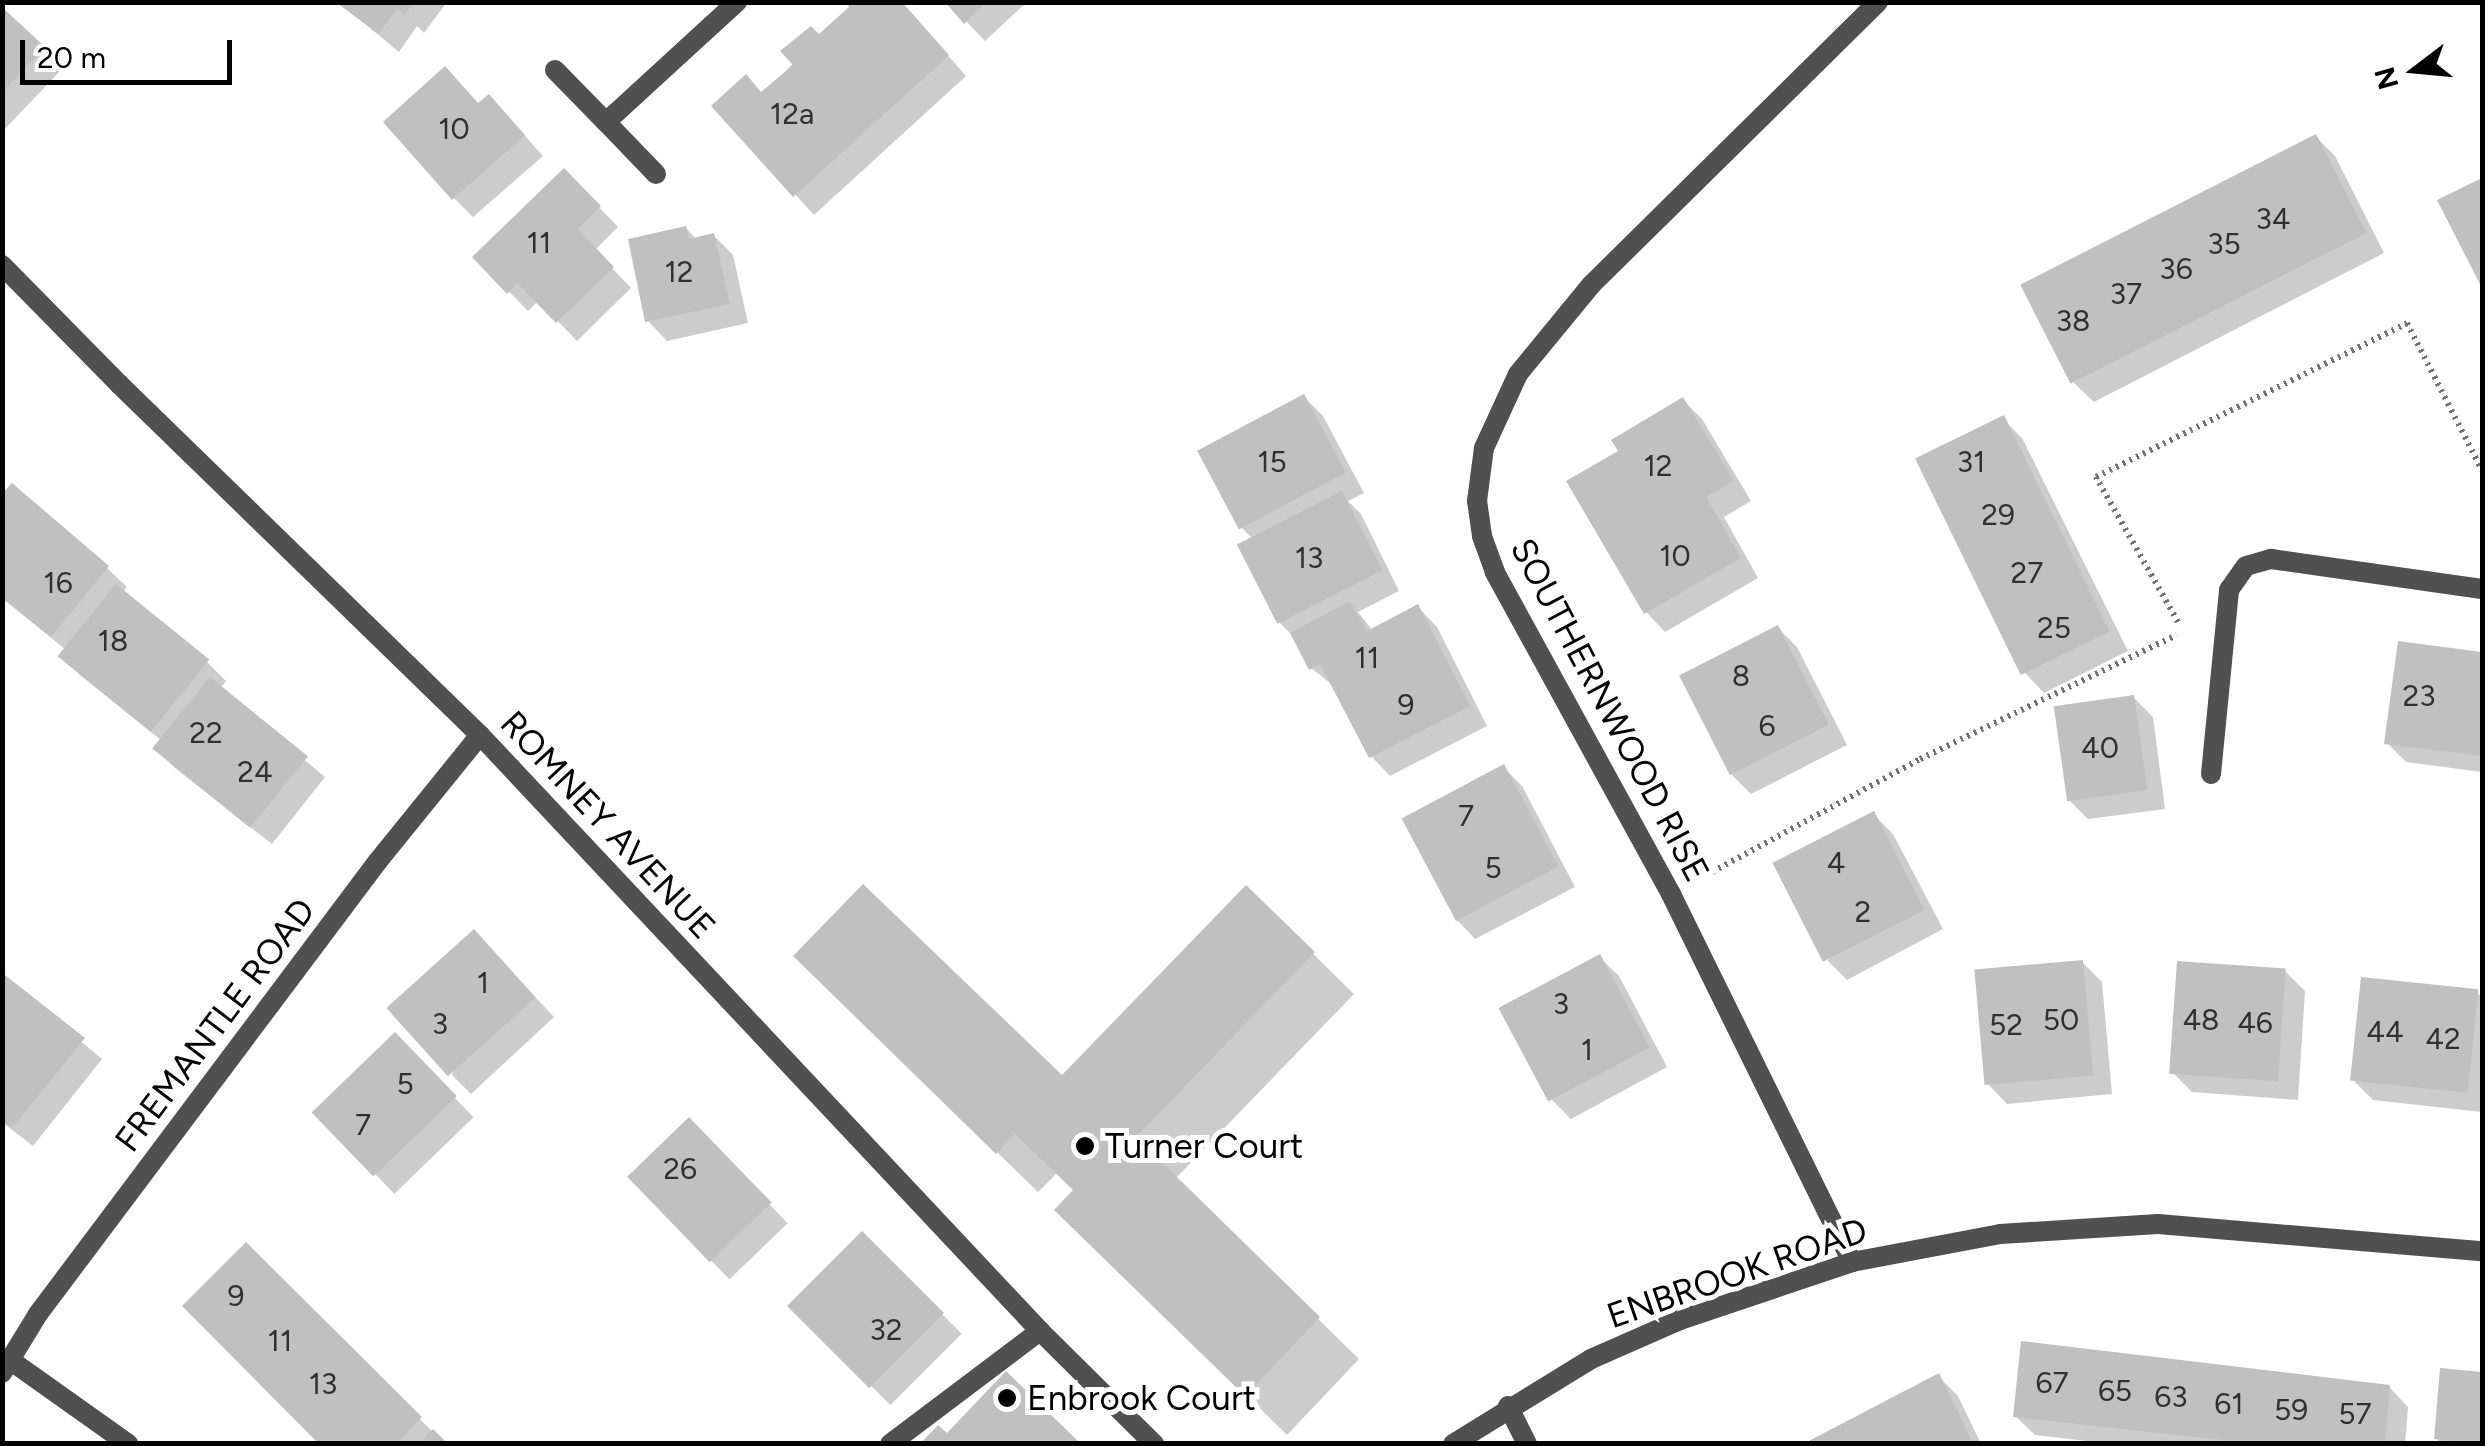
<!DOCTYPE html>
<style>
body{margin:0}
#map{position:relative;width:2485px;height:1446px;overflow:hidden;background:#fff;font-family:Figtree,sans-serif}
div>[style]{position:absolute}
.shadow>*{inset:0;background:#0003;transform-origin:0 0}
.building>*{inset:0;background:#c0c0c0;transform-origin:0 0}
.path>*{height:6px;margin-top:-3px;transform-origin:0;background:repeating-linear-gradient(90deg,#727272 0 2.5px,transparent 0 7.5px)}
.minor>*{height:20px;margin:-10px;padding:0 10px;transform-origin:10px;border-radius:10px;background:#505050}
.dots>*{width:28px;height:28px;translate:-50% -50%;box-sizing:border-box;border:5px solid #fff;border-radius:50%}
span{translate:-50% -50%;white-space:nowrap;text-align:center;line-height:1.15;-webkit-text-stroke:10px #fff;paint-order:stroke}
.number-label{font-size:30px;color:#303030}
.number-label span{-webkit-text-stroke-width:0}
.street-label{font-size:35px;color:#000}
.poi-label{font-size:35px;color:#000}
.left{translate:0 -50%;text-align:left}
.frame{position:absolute;inset:0;border:5px solid #000;pointer-events:none}
.north{position:absolute;left:2365px;top:20px;width:100px;height:100px;-webkit-text-stroke:8px #fff;paint-order:stroke;rotate:254deg;font-size:28px;font-weight:700;line-height:40px;text-align:center;color:#000}
.north::after{content:'';display:block;margin:auto;width:35px;height:45px;background:#000;clip-path:polygon(50% 0,100% 100%,50% 72%,0 100%)}
.scale{position:absolute;left:20px;top:40px;width:212px;height:45px;box-sizing:border-box;border:5px solid #000;border-top:0;padding-left:12px;font-size:30px;line-height:35px;white-space:nowrap;color:#000;-webkit-text-stroke:8px #fff;paint-order:stroke}
</style>
<div id="map">
<div class="shadow">
<i style="clip-path:polygon(339px 2px,447px 2px,424px 33px,417px 26px,399px 52px)"></i>
<i style="clip-path:polygon(901px 2px,966px 76px,814px 215px,715px 106px,763px 94px,819px 37px)"></i>
<i style="clip-path:polygon(948px 2px,1027px 2px,985px 41px)"></i>
<i style="clip-path:polygon(2px 11px,63px 68px,2px 132px)"></i>
<i style="clip-path:polygon(479px 106px,508px 117px,543px 156px,473px 217px,454px 198px)"></i>
<i style="clip-path:polygon(2316px 137px,2335px 156px,2384px 253px,2094px 402px,2074px 383px)"></i>
<i style="clip-path:polygon(564px 171px,618px 227px,595px 250px,631px 288px,577px 341px,538px 301px,528px 311px,475px 257px)"></i>
<i style="clip-path:polygon(2482px 180px,2482px 282px,2441px 202px)"></i>
<i style="clip-path:polygon(686px 228px,697px 240px,714px 236px,733px 255px,748px 323px,667px 341px,648px 321px)"></i>
<i style="clip-path:polygon(1304px 397px,1323px 416px,1364px 493px,1348px 501px,1361px 514px,1399px 591px,1358px 612px,1373px 631px,1418px 607px,1437px 627px,1487px 726px,1390px 776px,1371px 756px,1334px 686px,1311px 668px,1296px 639px,1280px 623px,1253px 539px,1242px 528px)"></i>
<i style="clip-path:polygon(1683px 400px,1702px 419px,1751px 501px,1724px 517px,1758px 578px,1665px 632px,1646px 612px,1621px 452px)"></i>
<i style="clip-path:polygon(2003px 419px,2022px 438px,2128px 651px,2044px 693px,2025px 673px)"></i>
<i style="clip-path:polygon(12px 487px,107px 568px,127px 587px,122px 593px,207px 662px,226px 681px,220px 689px,325px 777px,272px 844px,175px 768px,156px 749px,162px 741px,80px 675px,61px 656px,66px 650px,2px 598px)"></i>
<i style="clip-path:polygon(1778px 628px,1797px 647px,1847px 745px,1751px 794px,1732px 775px)"></i>
<i style="clip-path:polygon(2400px 644px,2482px 655px,2482px 772px,2406px 762px,2387px 743px)"></i>
<i style="clip-path:polygon(2133px 697px,2153px 717px,2165px 809px,2088px 819px,2068px 799px)"></i>
<i style="clip-path:polygon(1503px 767px,1522px 786px,1575px 887px,1475px 939px,1456px 919px)"></i>
<i style="clip-path:polygon(1873px 814px,1893px 834px,1943px 929px,1847px 980px,1828px 961px)"></i>
<i style="clip-path:polygon(1246px 888px,1354px 994px,1175px 1179px,1359px 1359px,1287px 1435px,1098px 1250px,1076px 1191px,1057px 1173px,1038px 1192px,837px 997px,1062px 1079px)"></i>
<i style="clip-path:polygon(493px 952px,554px 1017px,471px 1094px,452px 1075px)"></i>
<i style="clip-path:polygon(1599px 957px,1619px 976px,1667px 1067px,1571px 1119px,1552px 1100px)"></i>
<i style="clip-path:polygon(2082px 962px,2102px 982px,2112px 1094px,2007px 1104px,1988px 1084px)"></i>
<i style="clip-path:polygon(2285px 971px,2305px 991px,2298px 1100px,2192px 1092px,2173px 1073px)"></i>
<i style="clip-path:polygon(6px 979px,102px 1059px,33px 1146px,2px 1122px)"></i>
<i style="clip-path:polygon(2477px 992px,2482px 998px,2482px 1112px,2373px 1100px,2353px 1080px)"></i>
<i style="left:395px;top:1036px;width:113px;height:110px;rotate:46deg"></i>
<i style="left:689px;top:1121px;width:142px;height:81px;rotate:46deg"></i>
<i style="left:862px;top:1234px;width:141px;height:101px;rotate:45deg"></i>
<i style="clip-path:polygon(246px 1246px,445px 1444px,322px 1444px)"></i>
<i style="clip-path:polygon(2443px 1371px,2482px 1375px,2482px 1444px,2442px 1444px,2436px 1438px)"></i>
<i style="clip-path:polygon(1938px 1376px,1958px 1396px,1981px 1444px,1808px 1444px)"></i>
<i style="clip-path:polygon(2389px 1387px,2408px 1407px,2405px 1444px,2113px 1444px,2035px 1435px,2015px 1416px)"></i>
</div>
<div class="building">
<i style="clip-path:polygon(336px 2px,414px 2px,404px 16px,398px 8px,378px 34px)"></i>
<i style="clip-path:polygon(845px 2px,902px 2px,949px 55px,793px 197px,711px 106px,746px 74px,761px 92px,793px 65px,780px 51px,811px 26px,819px 34px,849px 7px)"></i>
<i style="clip-path:polygon(945px 2px,987px 2px,964px 24px)"></i>
<i style="clip-path:polygon(2px 7px,45px 47px,2px 93px)"></i>
<i style="clip-path:polygon(445px 66px,478px 103px,489px 94px,525px 135px,452px 200px,383px 122px)"></i>
<i style="left:2316px;top:134px;width:111px;height:332px;rotate:63deg"></i>
<i style="clip-path:polygon(564px 168px,601px 206px,578px 229px,614px 267px,556px 323px,517px 283px,507px 294px,472px 257px)"></i>
<i style="clip-path:polygon(2482px 178px,2482px 288px,2437px 200px)"></i>
<i style="clip-path:polygon(686px 226px,689px 239px,714px 233px,730px 304px,645px 322px,628px 239px)"></i>
<i style="left:1304px;top:394px;width:89px;height:121px;rotate:62deg"></i>
<i style="clip-path:polygon(1683px 397px,1734px 481px,1706px 497px,1741px 558px,1644px 614px,1566px 481px,1618px 451px,1611px 440px)"></i>
<i style="left:2004px;top:415px;width:241px;height:99px;rotate:64deg"></i>
<i style="clip-path:polygon(12px 483px,109px 566px,51px 637px,2px 598px,2px 494px)"></i>
<i style="left:1342px;top:491px;width:89px;height:118px;rotate:63deg"></i>
<i style="left:116px;top:584px;width:120px;height:93px;rotate:39deg"></i>
<i style="clip-path:polygon(1350px 601px,1367px 631px,1418px 604px,1470px 706px,1369px 758px,1320px 664px,1309px 670px,1290px 633px)"></i>
<i style="left:1778px;top:625px;width:112px;height:111px;rotate:63deg"></i>
<i style="clip-path:polygon(2398px 641px,2482px 652px,2482px 756px,2384px 744px)"></i>
<i style="left:210px;top:677px;width:126px;height:92px;rotate:39deg"></i>
<i style="left:2134px;top:695px;width:96px;height:81px;rotate:82deg"></i>
<i style="left:1504px;top:764px;width:116px;height:116px;rotate:62deg"></i>
<i style="left:1874px;top:811px;width:111px;height:114px;rotate:63deg"></i>
<i style="clip-path:polygon(863px 884px,1062px 1075px,1246px 885px,1315px 952px,1136px 1137px,1320px 1317px,1245px 1396px,1054px 1210px,1073px 1190px,1015px 1134px,996px 1154px,793px 956px)"></i>
<i style="left:474px;top:929px;width:92px;height:118px;rotate:48deg"></i>
<i style="left:1600px;top:954px;width:106px;height:115px;rotate:62deg"></i>
<i style="left:2083px;top:960px;width:116px;height:109px;rotate:85deg"></i>
<i style="left:2177px;top:961px;width:109px;height:113px;rotate:4deg"></i>
<i style="clip-path:polygon(5px 975px,85px 1038px,12px 1128px,2px 1121px)"></i>
<i style="left:2361px;top:977px;width:118px;height:104px;rotate:6deg"></i>
<i style="left:395px;top:1032px;width:89px;height:116px;rotate:46deg"></i>
<i style="left:689px;top:1117px;width:119px;height:86px;rotate:46deg"></i>
<i style="left:862px;top:1231px;width:116px;height:106px;rotate:45deg"></i>
<i style="clip-path:polygon(246px 1242px,422px 1417px,396px 1444px,319px 1444px,182px 1306px)"></i>
<i style="clip-path:polygon(2021px 1341px,2390px 1385px,2385px 1444px,2260px 1444px,2013px 1417px)"></i>
<i style="clip-path:polygon(2440px 1368px,2482px 1372px,2482px 1444px,2434px 1439px)"></i>
<i style="clip-path:polygon(1006px 1371px,1081px 1444px,920px 1444px,938px 1425px,947px 1433px)"></i>
<i style="clip-path:polygon(1939px 1373px,1972px 1441px,1967px 1444px,1803px 1444px)"></i>
<i style="clip-path:polygon(433px 1429px,448px 1444px,419px 1444px)"></i>
</div>
<div class="path">
<i style="left:2178px;top:622px;width:167px;rotate:-119.5deg"></i>
<i style="left:2096px;top:477px;width:347px;rotate:-26.3deg"></i>
<i style="left:2407px;top:323px;width:165px;rotate:63deg"></i>
<i style="left:1712px;top:872px;width:237px;rotate:-28.5deg"></i>
<i style="left:1920px;top:759px;width:285px;rotate:-25.8deg"></i>
</div>
<div class="minor">
<i style="left:555px;top:70px;width:73px;rotate:45.6deg"></i>
<i style="left:656px;top:174px;width:72px;rotate:-133.9deg"></i>
<i style="left:606px;top:122px;width:178px;rotate:-42.5deg"></i>
<i style="left:2px;top:265px;width:167px;rotate:45.5deg"></i>
<i style="left:119px;top:384px;width:504px;rotate:44.2deg"></i>
<i style="left:480px;top:735px;width:818px;rotate:46.78deg"></i>
<i style="left:1040px;top:1331px;width:161px;rotate:44.7deg"></i>
<i style="left:2211px;top:774px;width:185px;rotate:-84.4deg"></i>
<i style="left:2229px;top:590px;width:29px;rotate:-55deg"></i>
<i style="left:2246px;top:566px;width:26px;rotate:-16deg"></i>
<i style="left:2271px;top:559px;width:213px;rotate:8.1deg"></i>
<i style="left:1852px;top:1262px;width:410px;rotate:-116.2deg"></i>
<i style="left:1671px;top:894px;width:367px;rotate:-118.7deg"></i>
<i style="left:1495px;top:572px;width:38px;rotate:-110deg"></i>
<i style="left:1482px;top:536px;width:35px;rotate:-98deg"></i>
<i style="left:1477px;top:501px;width:53px;rotate:-82.5deg"></i>
<i style="left:1484px;top:448px;width:81px;rotate:-65.3deg"></i>
<i style="left:1518px;top:374px;width:115px;rotate:-50.6deg"></i>
<i style="left:1591px;top:285px;width:403px;rotate:-44.6deg"></i>
<i style="left:10px;top:1360px;width:145px;rotate:35.4deg"></i>
<i style="left:2px;top:1373px;width:69px;rotate:-58.6deg"></i>
<i style="left:38px;top:1314px;width:566px;rotate:-53.11deg"></i>
<i style="left:378px;top:861px;width:162px;rotate:-51deg"></i>
<i style="left:1508px;top:1406px;width:42px;rotate:63.4deg"></i>
<i style="left:890px;top:1444px;width:188px;rotate:-37deg"></i>
<i style="left:1453px;top:1444px;width:162px;rotate:-31.6deg"></i>
<i style="left:1591px;top:1359px;width:97px;rotate:-23.7deg"></i>
<i style="left:1680px;top:1320px;width:182px;rotate:-18.6deg"></i>
<i style="left:1852px;top:1262px;width:151px;rotate:-10.7deg"></i>
<i style="left:2000px;top:1234px;width:158px;rotate:-3.6deg"></i>
<i style="left:2158px;top:1224px;width:325px;rotate:4.8deg"></i>
</div>
<div class="dots">
<i style="left:1085px;top:1146px;background:#000"></i>
<i style="left:1007px;top:1398px;background:#000"></i>
</div>
<div class="number-label">
<span style="left:792px;top:114px">12a</span>
<span style="left:454px;top:129px">10</span>
<span style="left:2273px;top:219px">34</span>
<span style="left:539px;top:243px">11</span>
<span style="left:2224px;top:244px">35</span>
<span style="left:2176px;top:269px">36</span>
<span style="left:679px;top:272px">12</span>
<span style="left:2126px;top:294px">37</span>
<span style="left:2073px;top:321px">38</span>
<span style="left:1272px;top:462px">15</span>
<span style="left:1971px;top:462px">31</span>
<span style="left:1658px;top:466px">12</span>
<span style="left:1998px;top:515px">29</span>
<span style="left:1675px;top:556px">10</span>
<span style="left:1309px;top:558px">13</span>
<span style="left:2027px;top:573px">27</span>
<span style="left:58px;top:583px">16</span>
<span style="left:2054px;top:628px">25</span>
<span style="left:113px;top:641px">18</span>
<span style="left:1367px;top:658px">11</span>
<span style="left:1741px;top:676px">8</span>
<span style="left:2419px;top:696px">23</span>
<span style="left:1406px;top:705px">9</span>
<span style="left:1767px;top:726px">6</span>
<span style="left:206px;top:733px">22</span>
<span style="left:2100px;top:748px">40</span>
<span style="left:255px;top:772px">24</span>
<span style="left:1466px;top:816px">7</span>
<span style="left:1836px;top:863px">4</span>
<span style="left:1493px;top:868px">5</span>
<span style="left:1863px;top:912px">2</span>
<span style="left:483px;top:983px">1</span>
<span style="left:1561px;top:1004px">3</span>
<span style="left:2061px;top:1020px">50</span>
<span style="left:2201px;top:1020px">48</span>
<span style="left:2255px;top:1023px">46</span>
<span style="left:440px;top:1024px">3</span>
<span style="left:2006px;top:1025px">52</span>
<span style="left:2385px;top:1032px">44</span>
<span style="left:2443px;top:1039px">42</span>
<span style="left:1587px;top:1050px">1</span>
<span style="left:405px;top:1084px">5</span>
<span style="left:363px;top:1125px">7</span>
<span style="left:680px;top:1169px">26</span>
<span style="left:236px;top:1296px">9</span>
<span style="left:886px;top:1330px">32</span>
<span style="left:280px;top:1341px">11</span>
<span style="left:2052px;top:1383px">67</span>
<span style="left:323px;top:1384px">13</span>
<span style="left:2115px;top:1391px">65</span>
<span style="left:2171px;top:1397px">63</span>
<span style="left:2229px;top:1404px">61</span>
<span style="left:2291px;top:1410px">59</span>
<span style="left:2355px;top:1414px">57</span>
</div>
<div class="street-label">
<span style="left:1610px;top:710px;rotate:62deg">SOUTHERNWOOD RISE</span>
<span style="left:608px;top:825px;rotate:47deg">ROMNEY AVENUE</span>
<span style="left:215px;top:1025px;rotate:-53deg">FREMANTLE ROAD</span>
<span style="left:1737px;top:1273px;rotate:-19deg">ENBROOK ROAD</span>
</div>
<div class="poi-label">
<span class="left" style="left:1105px;top:1146px">Turner Court</span>
<span class="left" style="left:1027px;top:1398px">Enbrook Court</span>
</div>
<div class="frame"></div>
<div class="north">N</div>
<div class="scale">20 m</div>
</div>
